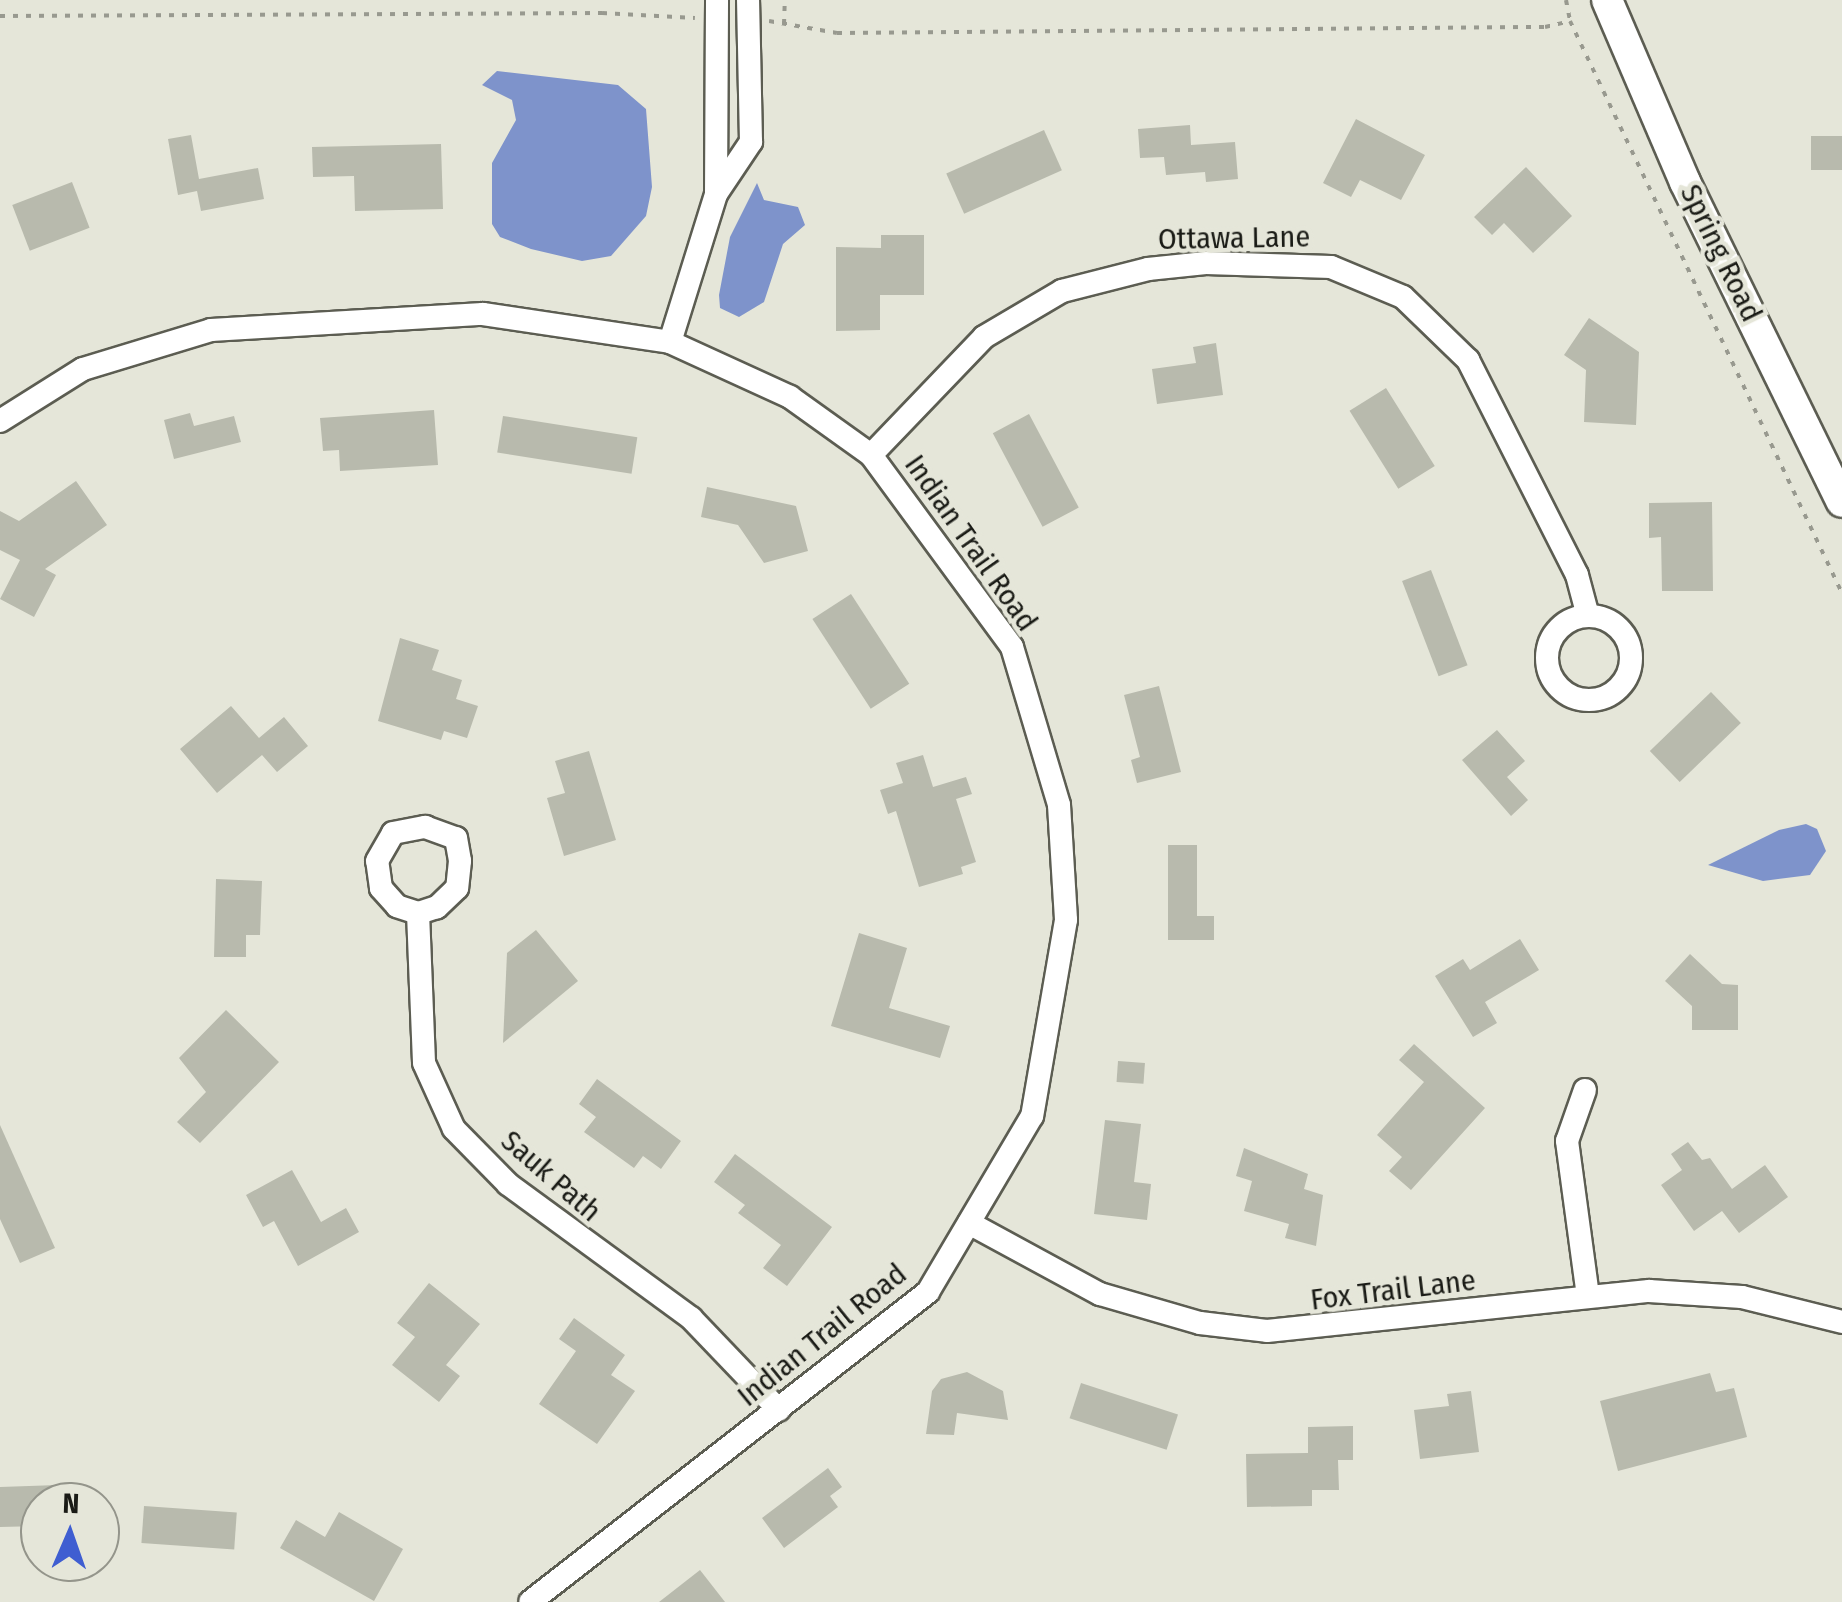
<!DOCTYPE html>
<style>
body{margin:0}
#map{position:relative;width:1842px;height:1602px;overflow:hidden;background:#e5e6d9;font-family:"Fira Sans Condensed",sans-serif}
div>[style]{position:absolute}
.water>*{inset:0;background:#7e93cb}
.building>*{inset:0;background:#b8baad;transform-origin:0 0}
.path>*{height:4px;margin-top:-2px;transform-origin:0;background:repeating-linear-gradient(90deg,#98998f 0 5px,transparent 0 13px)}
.roads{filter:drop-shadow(2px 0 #5c5d52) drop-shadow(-2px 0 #5c5d52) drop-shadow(0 2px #5c5d52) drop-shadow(0 -2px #5c5d52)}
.street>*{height:22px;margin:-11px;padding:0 11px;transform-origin:11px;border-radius:11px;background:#fff}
.street>.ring{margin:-11px;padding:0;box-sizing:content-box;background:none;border:22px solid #fff;border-radius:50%}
.secondary>*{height:30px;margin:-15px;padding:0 15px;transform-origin:15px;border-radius:15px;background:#fff}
span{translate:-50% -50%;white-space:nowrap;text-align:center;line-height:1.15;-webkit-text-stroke:9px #e5e6d9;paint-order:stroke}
.street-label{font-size:30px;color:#1a1b16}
.north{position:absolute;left:20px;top:1482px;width:100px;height:100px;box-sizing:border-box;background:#e5e6d9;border:2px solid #94958b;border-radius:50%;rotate:2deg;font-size:28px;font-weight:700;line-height:40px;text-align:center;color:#1a1b16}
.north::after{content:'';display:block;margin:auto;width:35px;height:45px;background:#3f5ed1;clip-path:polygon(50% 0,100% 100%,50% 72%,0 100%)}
</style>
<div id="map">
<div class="water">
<i style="clip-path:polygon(497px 71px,618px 85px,646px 109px,652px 187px,646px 216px,611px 256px,582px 261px,531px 249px,500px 237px,492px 224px,492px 163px,516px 120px,512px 100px,482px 85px)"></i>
<i style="clip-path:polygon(757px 183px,764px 200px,798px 207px,805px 225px,783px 244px,764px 302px,739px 317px,720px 308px,719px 295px,730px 237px)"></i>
<i style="clip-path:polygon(1806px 824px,1817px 829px,1826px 851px,1810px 875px,1763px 881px,1708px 865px,1779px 830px)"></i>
</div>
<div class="building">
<i style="clip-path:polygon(1356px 119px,1425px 155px,1401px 200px,1360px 180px,1351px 197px,1323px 183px)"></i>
<i style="clip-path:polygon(1190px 125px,1191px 145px,1235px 142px,1238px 179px,1206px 182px,1205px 172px,1166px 175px,1164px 157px,1140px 158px,1138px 129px)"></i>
<i style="left:1044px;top:130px;width:44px;height:107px;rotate:66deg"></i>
<i style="clip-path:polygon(191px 135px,199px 179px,258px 168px,264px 199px,201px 211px,197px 191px,178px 195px,168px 139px)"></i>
<i style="left:1842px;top:136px;width:34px;height:31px;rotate:90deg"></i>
<i style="clip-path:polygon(441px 144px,443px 209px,355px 211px,354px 176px,313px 177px,312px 147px)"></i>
<i style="clip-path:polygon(1526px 167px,1572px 216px,1533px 253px,1504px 223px,1492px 235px,1474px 217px)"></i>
<i style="left:72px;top:182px;width:49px;height:64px;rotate:69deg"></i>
<i style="clip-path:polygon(881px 235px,924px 235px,924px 295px,880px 295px,880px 330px,836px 331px,836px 247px,881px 248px)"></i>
<i style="clip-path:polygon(1589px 318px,1639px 352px,1636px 425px,1584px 422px,1586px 370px,1564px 355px)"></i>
<i style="clip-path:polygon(1216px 343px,1223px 395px,1157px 404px,1152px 369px,1196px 363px,1193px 347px)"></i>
<i style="left:1386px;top:388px;width:92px;height:43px;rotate:58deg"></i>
<i style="clip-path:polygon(434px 410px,438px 465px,340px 471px,339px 450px,323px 451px,320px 418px)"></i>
<i style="clip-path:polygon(190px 413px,194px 426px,234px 416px,241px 442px,174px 459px,164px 420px)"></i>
<i style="left:1029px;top:414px;width:106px;height:41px;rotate:62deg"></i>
<i style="left:503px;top:416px;width:136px;height:37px;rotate:9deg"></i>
<i style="clip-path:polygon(76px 481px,107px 525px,45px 569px,56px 575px,34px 617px,0 599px,20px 560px,0 550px,0 511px,19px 521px)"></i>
<i style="clip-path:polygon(707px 487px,796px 506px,808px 551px,764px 563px,738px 525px,701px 517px)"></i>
<i style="clip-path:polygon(1712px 502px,1713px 591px,1662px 591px,1661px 537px,1649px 538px,1649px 503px)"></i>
<i style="left:1431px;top:570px;width:102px;height:31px;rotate:69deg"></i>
<i style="left:851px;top:594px;width:107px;height:46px;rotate:57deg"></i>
<i style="clip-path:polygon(400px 638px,439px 650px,432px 670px,462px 680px,456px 699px,478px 706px,467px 738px,444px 731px,441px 740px,378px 721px)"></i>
<i style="clip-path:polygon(1159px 686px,1181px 772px,1137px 783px,1131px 760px,1140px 757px,1124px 695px)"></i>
<i style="left:1711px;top:692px;width:43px;height:85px;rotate:46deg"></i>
<i style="clip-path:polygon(231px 706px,259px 738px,284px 717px,308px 746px,277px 772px,262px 755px,217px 793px,180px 749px)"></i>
<i style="clip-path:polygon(1497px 730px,1525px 761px,1507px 777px,1528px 800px,1511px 816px,1462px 760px)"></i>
<i style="clip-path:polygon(589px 751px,616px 840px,564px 856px,547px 798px,565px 793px,555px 761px)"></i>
<i style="clip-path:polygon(923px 755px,933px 787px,966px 777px,972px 794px,956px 799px,976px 862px,961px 867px,963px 874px,919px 887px,896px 811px,888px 814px,880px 790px,903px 783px,896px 763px)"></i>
<i style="clip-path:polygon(1168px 845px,1197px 845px,1197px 916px,1214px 916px,1214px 940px,1168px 940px)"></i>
<i style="clip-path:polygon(216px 879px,262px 881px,260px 935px,246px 935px,246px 957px,214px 957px)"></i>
<i style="clip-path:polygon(536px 930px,578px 981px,503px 1043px,507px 953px)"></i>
<i style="clip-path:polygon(859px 933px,907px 948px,889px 1008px,950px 1026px,940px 1058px,831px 1026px)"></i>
<i style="clip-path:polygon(1520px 939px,1539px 970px,1485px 1002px,1497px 1023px,1473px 1037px,1435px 976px,1463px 959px,1470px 970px)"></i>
<i style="clip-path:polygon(1690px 954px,1722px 984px,1738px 985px,1738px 1030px,1692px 1030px,1692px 1006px,1665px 981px)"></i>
<i style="clip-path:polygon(226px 1010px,279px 1062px,200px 1143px,177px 1122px,206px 1092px,179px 1058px)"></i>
<i style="clip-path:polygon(1414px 1044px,1485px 1108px,1411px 1190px,1389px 1171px,1402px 1157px,1377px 1135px,1424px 1082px,1399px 1060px)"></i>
<i style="left:1118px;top:1061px;width:27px;height:21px;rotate:4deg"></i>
<i style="clip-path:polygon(597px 1079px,681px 1141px,661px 1169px,643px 1156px,634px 1168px,584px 1132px,596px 1117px,579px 1104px)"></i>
<i style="clip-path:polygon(1105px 1120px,1141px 1124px,1134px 1182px,1151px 1184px,1147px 1220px,1094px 1214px)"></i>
<i style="clip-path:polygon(0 1125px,55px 1248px,20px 1263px,0 1219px)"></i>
<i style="clip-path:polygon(1688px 1142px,1702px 1160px,1710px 1158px,1732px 1189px,1765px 1165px,1788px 1197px,1739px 1233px,1722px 1211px,1694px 1231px,1661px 1185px,1682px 1170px,1671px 1154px)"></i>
<i style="clip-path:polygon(1244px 1148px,1308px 1174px,1304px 1189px,1323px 1195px,1316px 1246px,1285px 1238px,1289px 1224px,1244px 1211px,1252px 1181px,1236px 1176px)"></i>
<i style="clip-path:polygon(735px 1154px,832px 1227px,787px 1286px,763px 1268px,781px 1245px,738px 1213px,745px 1205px,714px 1182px)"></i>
<i style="clip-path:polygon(292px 1170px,321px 1222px,346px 1208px,359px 1232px,298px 1266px,274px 1221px,263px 1227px,246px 1195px)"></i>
<i style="clip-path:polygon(429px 1283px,480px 1324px,446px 1365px,460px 1376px,439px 1402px,392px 1365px,415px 1337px,397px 1323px)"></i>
<i style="clip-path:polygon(574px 1318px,625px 1355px,611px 1375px,635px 1391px,597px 1444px,539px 1404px,576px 1351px,559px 1339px)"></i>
<i style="clip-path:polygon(967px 1372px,1003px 1391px,1008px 1420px,957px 1413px,954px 1435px,926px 1434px,932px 1391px,941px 1379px)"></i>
<i style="clip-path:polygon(1710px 1373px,1716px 1392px,1734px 1388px,1747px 1437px,1618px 1471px,1600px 1401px)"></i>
<i style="left:1081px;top:1383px;width:102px;height:37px;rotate:18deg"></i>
<i style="clip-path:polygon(1471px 1391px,1479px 1452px,1420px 1459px,1414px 1410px,1449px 1406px,1447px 1394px)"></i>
<i style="clip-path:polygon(1353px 1426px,1353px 1460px,1338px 1460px,1339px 1490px,1312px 1490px,1312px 1506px,1247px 1507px,1246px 1454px,1308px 1453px,1308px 1427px)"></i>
<i style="clip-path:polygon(828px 1468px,842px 1487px,830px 1496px,838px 1507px,784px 1548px,762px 1518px)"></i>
<i style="clip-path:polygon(58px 1485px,58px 1502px,40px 1502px,40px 1526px,0 1527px,0 1487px)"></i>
<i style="left:144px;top:1506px;width:93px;height:37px;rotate:4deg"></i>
<i style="clip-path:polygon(339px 1512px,403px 1549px,374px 1601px,280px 1548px,296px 1520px,325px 1537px)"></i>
<i style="clip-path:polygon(700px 1570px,725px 1602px,659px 1602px)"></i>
</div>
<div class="path">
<i style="left:1566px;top:0;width:21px;rotate:79deg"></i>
<i style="left:1570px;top:21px;width:633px;rotate:64.57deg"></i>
<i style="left:0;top:16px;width:602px;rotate:-0.29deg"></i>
<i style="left:602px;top:13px;width:93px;rotate:3.1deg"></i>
<i style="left:769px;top:21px;width:69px;rotate:10deg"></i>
<i style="left:837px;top:33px;width:708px;rotate:-0.49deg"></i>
<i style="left:1545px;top:27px;width:26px;rotate:-13deg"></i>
<i style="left:784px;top:24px;width:24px;rotate:-88deg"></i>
</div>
<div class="roads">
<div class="street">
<i style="left:716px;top:194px;width:63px;rotate:-56.1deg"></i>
<i style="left:751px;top:142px;width:142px;rotate:-91.2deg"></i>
<i style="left:670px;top:342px;width:155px;rotate:-72.7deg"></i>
<i style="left:716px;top:194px;width:194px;rotate:-89.7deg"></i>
<i style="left:0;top:421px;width:98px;rotate:-32.1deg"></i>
<i style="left:83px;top:369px;width:134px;rotate:-16.9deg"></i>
<i style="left:211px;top:330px;width:272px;rotate:-3.4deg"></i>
<i style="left:483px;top:314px;width:189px;rotate:8.5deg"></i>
<i style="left:670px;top:342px;width:132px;rotate:24.6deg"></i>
<i style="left:790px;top:397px;width:100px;rotate:35.6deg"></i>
<i style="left:871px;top:455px;width:238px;rotate:53.7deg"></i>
<i style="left:1012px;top:647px;width:165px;rotate:73.4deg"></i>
<i style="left:1059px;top:805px;width:115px;rotate:86.5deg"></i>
<i style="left:1066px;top:920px;width:199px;rotate:99.8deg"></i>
<i style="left:1032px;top:1116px;width:204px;rotate:120.6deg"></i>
<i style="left:928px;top:1292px;width:504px;rotate:142.09deg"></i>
<i style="left:871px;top:455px;width:163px;rotate:-46.2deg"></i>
<i style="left:984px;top:337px;width:91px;rotate:-30.5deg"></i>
<i style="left:1062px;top:291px;width:89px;rotate:-14.3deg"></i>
<i style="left:1148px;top:269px;width:58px;rotate:-5.9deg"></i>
<i style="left:1206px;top:263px;width:125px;rotate:1.8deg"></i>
<i style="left:1331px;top:267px;width:78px;rotate:22.6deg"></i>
<i style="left:1403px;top:297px;width:91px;rotate:44.1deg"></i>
<i style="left:1468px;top:360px;width:241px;rotate:63.1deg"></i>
<i style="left:1577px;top:575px;width:42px;rotate:75deg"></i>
<i class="ring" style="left:1547px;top:616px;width:62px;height:62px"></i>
<i style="left:418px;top:913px;width:22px;rotate:-162deg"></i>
<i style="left:397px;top:906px;width:24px;rotate:-132deg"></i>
<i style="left:381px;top:888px;width:27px;rotate:-98deg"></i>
<i style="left:377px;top:861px;width:32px;rotate:-60deg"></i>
<i style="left:393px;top:833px;width:33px;rotate:-11deg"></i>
<i style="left:425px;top:827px;width:33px;rotate:20deg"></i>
<i style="left:456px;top:838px;width:23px;rotate:80deg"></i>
<i style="left:460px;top:861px;width:27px;rotate:96deg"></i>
<i style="left:457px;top:888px;width:28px;rotate:136deg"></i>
<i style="left:437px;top:907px;width:20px;rotate:162deg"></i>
<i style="left:418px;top:913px;width:150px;rotate:87.7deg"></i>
<i style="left:424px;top:1063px;width:72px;rotate:65.6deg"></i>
<i style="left:454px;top:1129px;width:77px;rotate:45.5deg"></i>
<i style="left:508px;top:1184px;width:227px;rotate:36.2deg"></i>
<i style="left:691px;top:1318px;width:127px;rotate:46.3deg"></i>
<i style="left:1585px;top:1090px;width:54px;rotate:109.4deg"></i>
<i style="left:1567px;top:1141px;width:157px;rotate:82.3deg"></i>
<i style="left:969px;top:1223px;width:149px;rotate:28.5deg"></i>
<i style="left:1100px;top:1294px;width:104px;rotate:16.2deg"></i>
<i style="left:1200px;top:1323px;width:67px;rotate:6.8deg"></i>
<i style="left:1267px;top:1331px;width:384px;rotate:-6deg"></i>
<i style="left:1649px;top:1291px;width:93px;rotate:3.7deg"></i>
<i style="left:1742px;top:1297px;width:103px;rotate:14deg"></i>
</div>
<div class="secondary">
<i style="left:1607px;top:0;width:198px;rotate:66.8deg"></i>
<i style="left:1685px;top:182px;width:356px;rotate:63.9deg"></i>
</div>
</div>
<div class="street-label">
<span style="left:1234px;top:238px;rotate:-1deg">Ottawa Lane</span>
<span style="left:1721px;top:253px;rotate:64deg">Spring Road</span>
<span style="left:971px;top:543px;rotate:55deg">Indian Trail Road</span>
<span style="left:551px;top:1176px;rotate:41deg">Sauk Path</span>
<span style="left:1393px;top:1290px;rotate:-7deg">Fox Trail Lane</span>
<span style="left:822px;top:1335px;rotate:-39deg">Indian Trail Road</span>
</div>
<div class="north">N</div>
</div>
